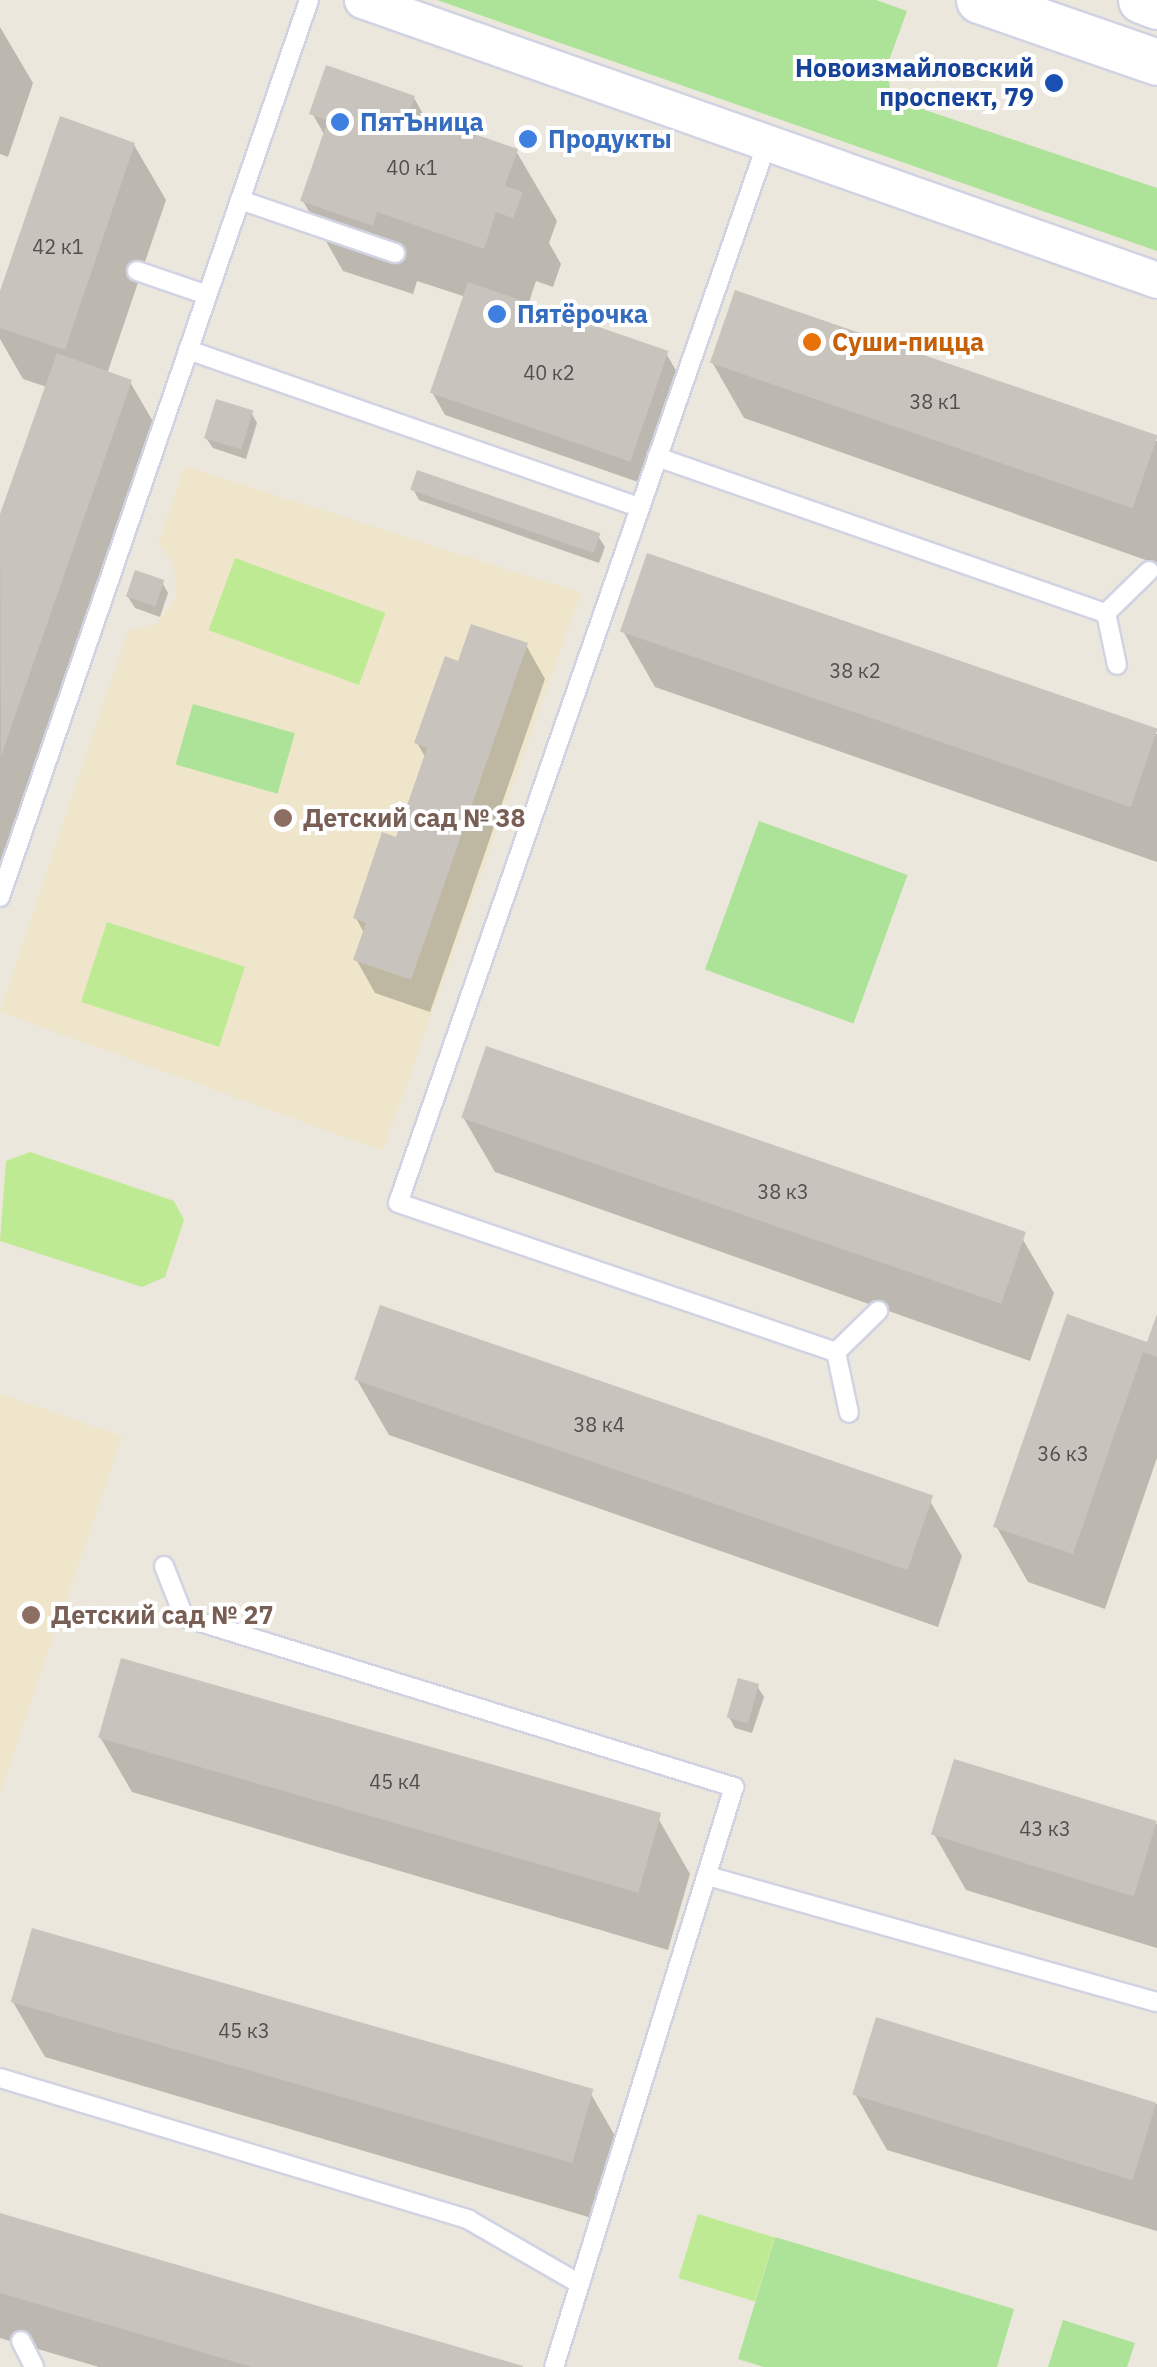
<!DOCTYPE html>
<meta charset="utf-8">
<style>
body{margin:0}
#map{position:relative;width:1157px;height:2367px;overflow:hidden;background:#ece7dc;font-family:"IBM Plex Sans",sans-serif}
div>[style]{position:absolute}
.education>*{inset:0;background:#eee5cb}
.green>*{inset:0;background:#ace398;transform-origin:0 0}
.pitch>*{inset:0;background:#bfea94;transform-origin:0 0}
.shadow>*{inset:0;background:#0003}
.building>*{inset:0;background:#c8c3bc;transform-origin:0 0}
.roads{filter:drop-shadow(2px 0 #d1d3e3) drop-shadow(-2px 0 #d1d3e3) drop-shadow(0 2px #d1d3e3) drop-shadow(0 -2px #d1d3e3)}
.service>*{height:18px;margin:-9px;padding:0 9px;transform-origin:9px;border-radius:9px;background:#fff}
.minor>*{height:35px;margin:-17.5px;padding:0 17.5px;transform-origin:17.5px;border-radius:17.5px;background:#fff}
.tertiary>*{height:45px;margin:-22.5px;padding:0 22.5px;transform-origin:22.5px;border-radius:22.5px;background:#fff}
.dots>*{width:28px;height:28px;translate:-50% -50%;box-sizing:border-box;border:5px solid #fff;border-radius:50%}
span{translate:-50% -50%;white-space:nowrap;text-align:center;line-height:1.15;-webkit-text-stroke:8px #fff;paint-order:stroke}
.number-label{font-size:20px;color:#52504e}
.number-label span{-webkit-text-stroke-width:0}
.transit-label{font-size:25px;color:#164399;font-weight:700}
.right{translate:-100% -50%;text-align:right}
.shop-label{font-size:25px;color:#366cbe;font-weight:700}
.left{translate:0 -50%;text-align:left}
.food-label{font-size:25px;color:#c56008;font-weight:700}
.education-label{font-size:25px;color:#785e54;font-weight:700}
</style>
<div id="map">
<div class="education">
<i style="clip-path:polygon(185px 466px,581px 593px,383px 1151px,0 1012px,128px 631px,157px 623px,176px 598px,174px 566px,158px 543px)"></i>
<i style="clip-path:polygon(0 1394px,122px 1436px,0 1794px)"></i>
</div>
<div class="green">
<i style="clip-path:polygon(437px 0,876px 0,907px 11px,887px 66px,890px 89px,910px 105px,1157px 188px,1157px 251px)"></i>
<i style="left:193px;top:704px;width:106px;height:63px;rotate:16deg"></i>
<i style="left:759px;top:821px;width:158px;height:158px;rotate:20deg"></i>
<i style="clip-path:polygon(775px 2237px,1014px 2309px,997px 2367px,764px 2367px,738px 2359px)"></i>
<i style="clip-path:polygon(1063px 2320px,1135px 2343px,1127px 2367px,1048px 2367px)"></i>
</div>
<div class="pitch">
<i style="left:235px;top:558px;width:160px;height:77px;rotate:20deg"></i>
<i style="left:107px;top:922px;width:145px;height:84px;rotate:18deg"></i>
<i style="clip-path:polygon(30px 1152px,174px 1201px,184px 1220px,165px 1277px,142px 1287px,0 1241px,6px 1161px)"></i>
<i style="left:698px;top:2214px;width:80px;height:67px;rotate:17deg"></i>
</div>
<div class="shadow">
<i style="clip-path:polygon(0 27px,33px 83px,8px 157px,0 154px)"></i>
<i style="clip-path:polygon(414px 98px,427px 121px,516px 151px,557px 221px,549px 243px,561px 264px,553px 287px,536px 281px,528px 305px,666px 353px,679px 376px,641px 483px,445px 415px,432px 392px,466px 297px,417px 281px,413px 294px,343px 271px,303px 201px,325px 136px,312px 113px)"></i>
<i style="clip-path:polygon(134px 145px,166px 200px,107px 374px,130px 382px,162px 437px,0 900px,0 522px,47px 387px,23px 379px,0 339px,0 298px)"></i>
<i style="clip-path:polygon(712px 362px,1157px 441px,1157px 564px,744px 418px)"></i>
<i style="clip-path:polygon(251px 412px,257px 423px,246px 459px,213px 448px,206px 438px)"></i>
<i style="clip-path:polygon(413px 489px,598px 536px,605px 547px,599px 563px,419px 500px)"></i>
<i style="clip-path:polygon(162px 582px,168px 593px,160px 617px,135px 608px,128px 597px)"></i>
<i style="clip-path:polygon(623px 631px,1157px 734px,1157px 862px,655px 687px)"></i>
<i style="clip-path:polygon(526px 645px,545px 679px,430px 1012px,375px 993px,356px 959px,364px 933px,356px 918px,398px 840px,426px 758px,417px 743px,460px 664px)"></i>
<i style="clip-path:polygon(463px 1117px,1022px 1238px,1054px 1293px,1030px 1361px,495px 1172px)"></i>
<i style="clip-path:polygon(1157px 1320px,1157px 1458px,1105px 1609px,1028px 1582px,996px 1526px,1148px 1345px)"></i>
<i style="clip-path:polygon(357px 1380px,930px 1501px,962px 1556px,938px 1627px,389px 1435px)"></i>
<i style="clip-path:polygon(757px 1686px,764px 1697px,752px 1733px,735px 1728px,729px 1717px)"></i>
<i style="clip-path:polygon(100px 1737px,658px 1818px,690px 1874px,668px 1950px,132px 1792px)"></i>
<i style="clip-path:polygon(1157px 1824px,1157px 1948px,966px 1890px,934px 1834px)"></i>
<i style="clip-path:polygon(13px 2002px,591px 2094px,623px 2150px,602px 2221px,45px 2057px)"></i>
<i style="clip-path:polygon(855px 2094px,1157px 2104px,1157px 2231px,887px 2150px)"></i>
<i style="clip-path:polygon(0 2215px,517px 2367px,99px 2367px,0 2338px)"></i>
</div>
<div class="building">
<i style="clip-path:polygon(326px 65px,415px 96px,409px 112px,518px 149px,505px 186px,523px 192px,513px 218px,496px 212px,484px 249px,377px 212px,373px 226px,300px 201px,328px 120px,309px 114px)"></i>
<i style="clip-path:polygon(60px 116px,135px 143px,65px 350px,0 328px,0 291px)"></i>
<i style="left:468px;top:282px;width:212px;height:117px;rotate:19deg"></i>
<i style="left:735px;top:290px;width:447px;height:77px;rotate:19deg"></i>
<i style="clip-path:polygon(57px 353px,132px 380px,1px 756px,0 514px)"></i>
<i style="left:216px;top:399px;width:39px;height:41px;rotate:17deg"></i>
<i style="left:417px;top:470px;width:194px;height:21px;rotate:19deg"></i>
<i style="left:647px;top:553px;width:540px;height:83px;rotate:19deg"></i>
<i style="left:135px;top:570px;width:31px;height:28px;rotate:19deg"></i>
<i style="clip-path:polygon(471px 624px,528px 643px,411px 980px,353px 960px,366px 923px,353px 918px,382px 832px,396px 837px,427px 748px,414px 743px,445px 656px,458px 661px)"></i>
<i style="left:486px;top:1046px;width:571px;height:76px;rotate:19deg"></i>
<i style="left:380px;top:1305px;width:585px;height:79px;rotate:19deg"></i>
<i style="clip-path:polygon(1067px 1314px,1147px 1342px,1157px 1314px,1157px 1357px,1143px 1352px,1073px 1554px,993px 1527px)"></i>
<i style="left:121px;top:1658px;width:562px;height:83px;rotate:16deg"></i>
<i style="left:738px;top:1678px;width:22px;height:41px;rotate:16deg"></i>
<i style="left:954px;top:1759px;width:212px;height:79px;rotate:17deg"></i>
<i style="left:32px;top:1928px;width:584px;height:77px;rotate:16deg"></i>
<i style="left:876px;top:2017px;width:293px;height:81px;rotate:17deg"></i>
<i style="clip-path:polygon(0 2213px,523px 2366px,523px 2367px,252px 2367px,0 2293px)"></i>
</div>
<div class="roads">
<div class="service">
<i style="left:767px;top:143px;width:1122px;rotate:109.19deg"></i>
<i style="left:398px;top:1203px;width:463px;rotate:18.8deg"></i>
<i style="left:240px;top:200px;width:164px;rotate:18.9deg"></i>
<i style="left:137px;top:271px;width:74px;rotate:18.9deg"></i>
<i style="left:188px;top:350px;width:478px;rotate:19.2deg"></i>
<i style="left:657px;top:457px;width:475px;rotate:19.2deg"></i>
<i style="left:1106px;top:613px;width:60px;rotate:-44.3deg"></i>
<i style="left:1106px;top:613px;width:53px;rotate:78.1deg"></i>
<i style="left:0;top:897px;width:949px;rotate:-70.99deg"></i>
<i style="left:836px;top:1352px;width:62px;rotate:78deg"></i>
<i style="left:836px;top:1352px;width:59px;rotate:-44.3deg"></i>
<i style="left:164px;top:1566px;width:55px;rotate:68.6deg"></i>
<i style="left:184px;top:1617px;width:576px;rotate:17.18deg"></i>
<i style="left:734px;top:1787px;width:607px;rotate:107.24deg"></i>
<i style="left:708px;top:1876px;width:466px;rotate:15.7deg"></i>
<i style="left:0;top:2078px;width:490px;rotate:16.8deg"></i>
<i style="left:469px;top:2220px;width:128px;rotate:30deg"></i>
<i style="left:21px;top:2341px;width:29px;rotate:63deg"></i>
</div>
<div class="minor">
<i style="left:362px;top:0;width:843px;rotate:19.4deg"></i>
</div>
<div class="tertiary">
<i style="left:979px;top:0;width:188px;rotate:19.2deg"></i>
<i style="left:1141px;top:0;width:17px;rotate:21deg"></i>
</div>
</div>
<div class="dots">
<i style="left:1054px;top:83px;background:#1a4fb4"></i>
<i style="left:340px;top:122px;background:#3f7fe0"></i>
<i style="left:528px;top:139px;background:#3f7fe0"></i>
<i style="left:497px;top:314px;background:#3f7fe0"></i>
<i style="left:812px;top:342px;background:#e8710a"></i>
<i style="left:283px;top:818px;background:#8d6e63"></i>
<i style="left:31px;top:1615px;background:#8d6e63"></i>
</div>
<div class="number-label">
<span style="left:412px;top:167px">40 к1</span>
<span style="left:58px;top:246px">42 к1</span>
<span style="left:549px;top:372px">40 к2</span>
<span style="left:935px;top:401px">38 к1</span>
<span style="left:855px;top:670px">38 к2</span>
<span style="left:783px;top:1191px">38 к3</span>
<span style="left:599px;top:1424px">38 к4</span>
<span style="left:1063px;top:1453px">36 к3</span>
<span style="left:395px;top:1781px">45 к4</span>
<span style="left:1045px;top:1828px">43 к3</span>
<span style="left:244px;top:2030px">45 к3</span>
</div>
<div class="transit-label">
<span class="right" style="left:1034px;top:83px">Новоизмайловский<br>проспект, 79</span>
</div>
<div class="shop-label">
<span class="left" style="left:360px;top:122px">ПятЪница</span>
<span class="left" style="left:548px;top:139px">Продукты</span>
<span class="left" style="left:517px;top:314px">Пятёрочка</span>
</div>
<div class="food-label">
<span class="left" style="left:832px;top:342px">Суши-пицца</span>
</div>
<div class="education-label">
<span class="left" style="left:303px;top:818px">Детский сад № 38</span>
<span class="left" style="left:51px;top:1615px">Детский сад № 27</span>
</div>
</div>
